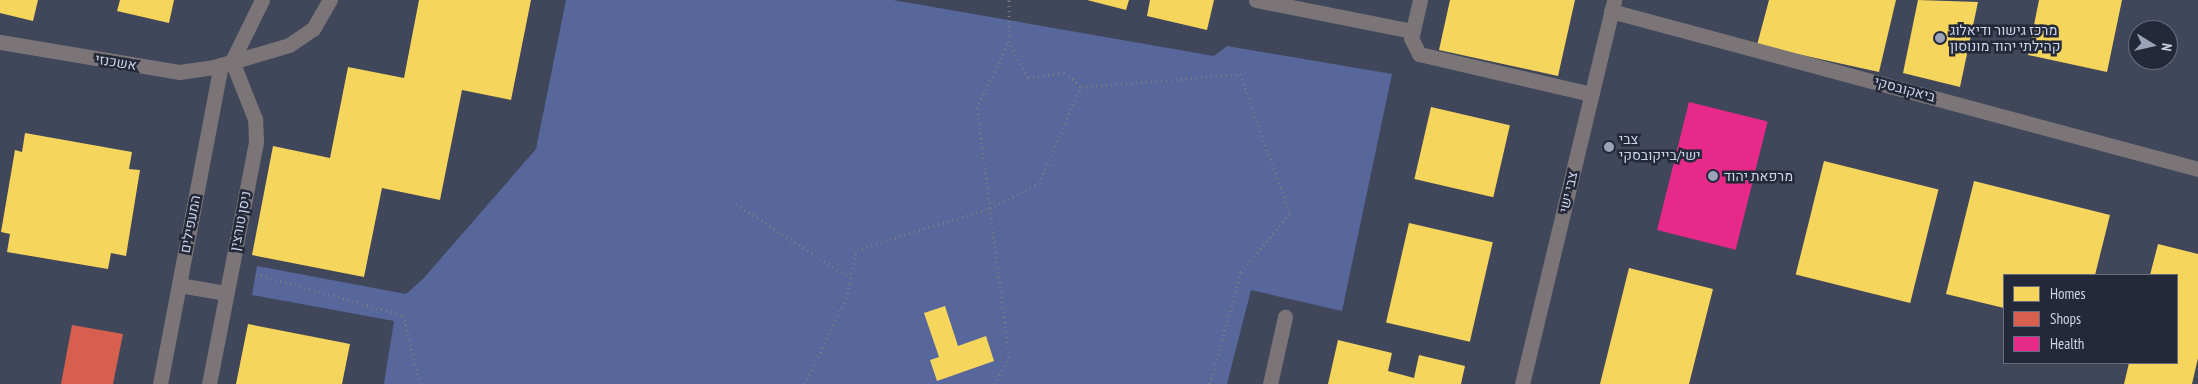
<!DOCTYPE html>
<meta charset="utf-8">
<style>
body{margin:0}
#map{position:relative;width:2198px;height:384px;overflow:hidden;background:#41475b;font-family:"PT Sans Narrow",Heebo,sans-serif}
div>[style]{position:absolute}
.green>*{inset:0;background:#57669b}
.homes>*{inset:0;background:#f6d55c;transform-origin:0 0}
.shops>*{inset:0;background:#d6604d}
.health>*{inset:0;background:#e7298a;transform-origin:0 0}
.path>*{height:3px;margin-top:-1.5px;transform-origin:0;background:repeating-linear-gradient(90deg,#7c7a80 0 1px,transparent 0 5px)}
.lane>*{height:15px;margin:-7.5px;padding:0 7.5px;transform-origin:7.5px;border-radius:7.5px;background:#7b7577}
.street>*{height:15px;margin:-7.5px;padding:0 7.5px;transform-origin:7.5px;border-radius:7.5px;background:#7b7577}
.dots>*{width:14px;height:14px;translate:-50% -50%;box-sizing:border-box;border:2px solid #24293a;border-radius:50%}
span{translate:-50% -50%;white-space:nowrap;text-align:center;line-height:1.15;-webkit-text-stroke:5px #24293a;paint-order:stroke}
.poi-label{font-size:14px;color:#ccd4ea}
.left{translate:0 -50%;text-align:left}
.street-label{font-size:14px;color:#ccd4ea}
.legend{position:absolute;left:2003px;top:274px;width:175px;height:90px;box-sizing:border-box;background:#24293a;border:1px solid #676d80;margin:0;padding:6px 9px;list-style:none;font-size:15px;color:#ccd4ea}
.legend li{display:flex;align-items:center;gap:10px;height:25px}
.legend b{width:25px;border:1px solid #676d80}
.north{position:absolute;left:2128px;top:20px;width:50px;height:50px;box-sizing:border-box;background:#24293a;border:1px solid #676d80;border-radius:50%;rotate:99deg;font-size:14px;font-weight:700;line-height:20px;text-align:center;color:#ccd4ea}
.north::after{content:'';display:block;margin:auto;width:18px;height:22px;background:#9ba3b8;clip-path:polygon(50% 0,100% 100%,50% 72%,0 100%)}
</style>
<div id="map">
<div class="green">
<i style="clip-path:polygon(566px 0,893px 0,1214px 56px,1227px 46px,1392px 74px,1342px 311px,1251px 290px,1227px 384px,384px 384px,394px 321px,252px 295px,257px 266px,406px 294px,423px 279px,536px 149px)"></i>
</div>
<div class="homes">
<i style="clip-path:polygon(0 0,38px 0,33px 21px,0 13px)"></i>
<i style="clip-path:polygon(120px 0,174px 0,169px 23px,117px 11px)"></i>
<i style="clip-path:polygon(419px 0,531px 0,511px 100px,462px 90px,440px 200px,382px 188px,364px 277px,252px 255px,273px 146px,330px 158px,348px 67px,404px 78px)"></i>
<i style="clip-path:polygon(1087px 0,1129px 0,1126px 10px)"></i>
<i style="clip-path:polygon(1150px 0,1214px 0,1207px 30px,1147px 16px)"></i>
<i style="clip-path:polygon(1450px 0,1575px 0,1558px 76px,1439px 50px)"></i>
<i style="clip-path:polygon(1769px 0,1896px 0,1879px 72px,1757px 45px)"></i>
<i style="clip-path:polygon(1918px 0,1978px 2px,1960px 87px,1903px 73px)"></i>
<i style="clip-path:polygon(2039px 0,2122px 0,2107px 72px,2028px 55px)"></i>
<i style="left:1431px;top:107px;width:81px;height:74px;rotate:13deg"></i>
<i style="clip-path:polygon(25px 133px,132px 152px,129px 169px,140px 170px,126px 256px,111px 253px,108px 269px,7px 252px,10px 234px,1px 232px,15px 150px,22px 152px)"></i>
<i style="left:1824px;top:161px;width:118px;height:117px;rotate:14deg"></i>
<i style="clip-path:polygon(1974px 181px,2110px 215px,2095px 275px,2004px 275px,2004px 308px,1946px 294px)"></i>
<i style="left:1409px;top:223px;width:86px;height:102px;rotate:13deg"></i>
<i style="clip-path:polygon(2158px 244px,2198px 254px,2198px 358px,2192px 384px,2124px 384px,2129px 363px,2177px 363px,2177px 275px,2150px 275px)"></i>
<i style="clip-path:polygon(1629px 268px,1713px 289px,1689px 384px,1600px 384px)"></i>
<i style="clip-path:polygon(945px 306px,958px 346px,986px 336px,994px 361px,937px 381px,930px 360px,939px 357px,924px 313px)"></i>
<i style="clip-path:polygon(248px 324px,350px 344px,342px 384px,236px 384px)"></i>
<i style="clip-path:polygon(1338px 340px,1392px 353px,1388px 371px,1414px 378px,1419px 355px,1465px 366px,1461px 384px,1328px 384px)"></i>
</div>
<div class="shops">
<i style="clip-path:polygon(72px 325px,123px 334px,113px 384px,61px 384px)"></i>
</div>
<div class="health">
<i style="left:1689px;top:102px;width:81px;height:132px;rotate:14deg"></i>
</div>
<div class="path">
<i style="left:1009px;top:41px;width:42px;rotate:62.8deg"></i>
<i style="left:1028px;top:78px;width:37px;rotate:-9deg"></i>
<i style="left:1065px;top:72px;width:22px;rotate:43deg"></i>
<i style="left:1081px;top:87px;width:160px;rotate:-4.7deg"></i>
<i style="left:1240px;top:74px;width:149px;rotate:70.3deg"></i>
<i style="left:1290px;top:214px;width:76px;rotate:130.2deg"></i>
<i style="left:1241px;top:272px;width:116px;rotate:105.5deg"></i>
<i style="left:736px;top:204px;width:135px;rotate:32.9deg"></i>
<i style="left:256px;top:274px;width:153px;rotate:15.6deg"></i>
<i style="left:403px;top:315px;width:71px;rotate:76.2deg"></i>
<i style="left:805px;top:384px;width:95px;rotate:-64.5deg"></i>
<i style="left:846px;top:298px;width:49px;rotate:-77.1deg"></i>
<i style="left:857px;top:250px;width:139px;rotate:-17.5deg"></i>
<i style="left:990px;top:208px;width:55px;rotate:-27deg"></i>
<i style="left:1039px;top:183px;width:105px;rotate:-66.4deg"></i>
<i style="left:995px;top:384px;width:30px;rotate:-63deg"></i>
<i style="left:1009px;top:357px;width:251px;rotate:-97.3deg"></i>
<i style="left:977px;top:108px;width:74px;rotate:-64.5deg"></i>
<i style="left:1009px;top:41px;width:41px;rotate:-90deg"></i>
</div>
<div class="lane">
<i style="left:1256px;top:0;width:160px;rotate:11.2deg"></i>
<i style="left:179px;top:285px;width:48px;rotate:9.7deg"></i>
<i style="left:209px;top:384px;width:247px;rotate:-79deg"></i>
<i style="left:256px;top:142px;width:23px;rotate:-92deg"></i>
<i style="left:255px;top:119px;width:62px;rotate:-111.6deg"></i>
<i style="left:1270px;top:384px;width:69px;rotate:-77.4deg"></i>
</div>
<div class="street">
<i style="left:1420px;top:0;width:39px;rotate:103deg"></i>
<i style="left:1411px;top:38px;width:18px;rotate:63deg"></i>
<i style="left:1419px;top:54px;width:177px;rotate:13.1deg"></i>
<i style="left:1611px;top:11px;width:608px;rotate:15.06deg"></i>
<i style="left:0;top:42px;width:181px;rotate:9.5deg"></i>
<i style="left:179px;top:72px;width:35px;rotate:-8deg"></i>
<i style="left:214px;top:67px;width:78px;rotate:-16.3deg"></i>
<i style="left:289px;top:45px;width:29px;rotate:-34deg"></i>
<i style="left:313px;top:29px;width:34px;rotate:-60deg"></i>
<i style="left:232px;top:61px;width:68px;rotate:-63.8deg"></i>
<i style="left:160px;top:384px;width:325px;rotate:-79.2deg"></i>
<i style="left:1522px;top:384px;width:395px;rotate:-76.5deg"></i>
</div>
<div class="dots">
<i style="left:1940px;top:38px;background:#9ba3b8"></i>
<i style="left:1609px;top:147px;background:#9ba3b8"></i>
<i style="left:1713px;top:176px;background:#9ba3b8"></i>
</div>
<div class="poi-label">
<span class="left" style="left:1950px;top:38px">מרכז גישור ודיאלוג<br>קהילתי יהוד מונוסון</span>
<span class="left" style="left:1619px;top:147px">צבי<br>ישי/בייקובסקי</span>
<span class="left" style="left:1724px;top:176px">מרפאת יהוד</span>
</div>
<div class="street-label">
<span style="left:116px;top:62px;rotate:9deg">אשכנזי</span>
<span style="left:1905px;top:89px;rotate:15deg">ביאקובסקי</span>
<span style="left:1568px;top:192px;rotate:-77deg">צבי ישי</span>
<span style="left:240px;top:221px;rotate:-79deg">ניסן טורצין</span>
<span style="left:190px;top:224px;rotate:-79deg">המעפילים</span>
</div>
<ul class="legend">
<li><b style="height:14px;background:#f6d55c"></b>Homes</li>
<li><b style="height:14px;background:#d6604d"></b>Shops</li>
<li><b style="height:14px;background:#e7298a"></b>Health</li>
</ul>
<div class="north">N</div>
</div>
